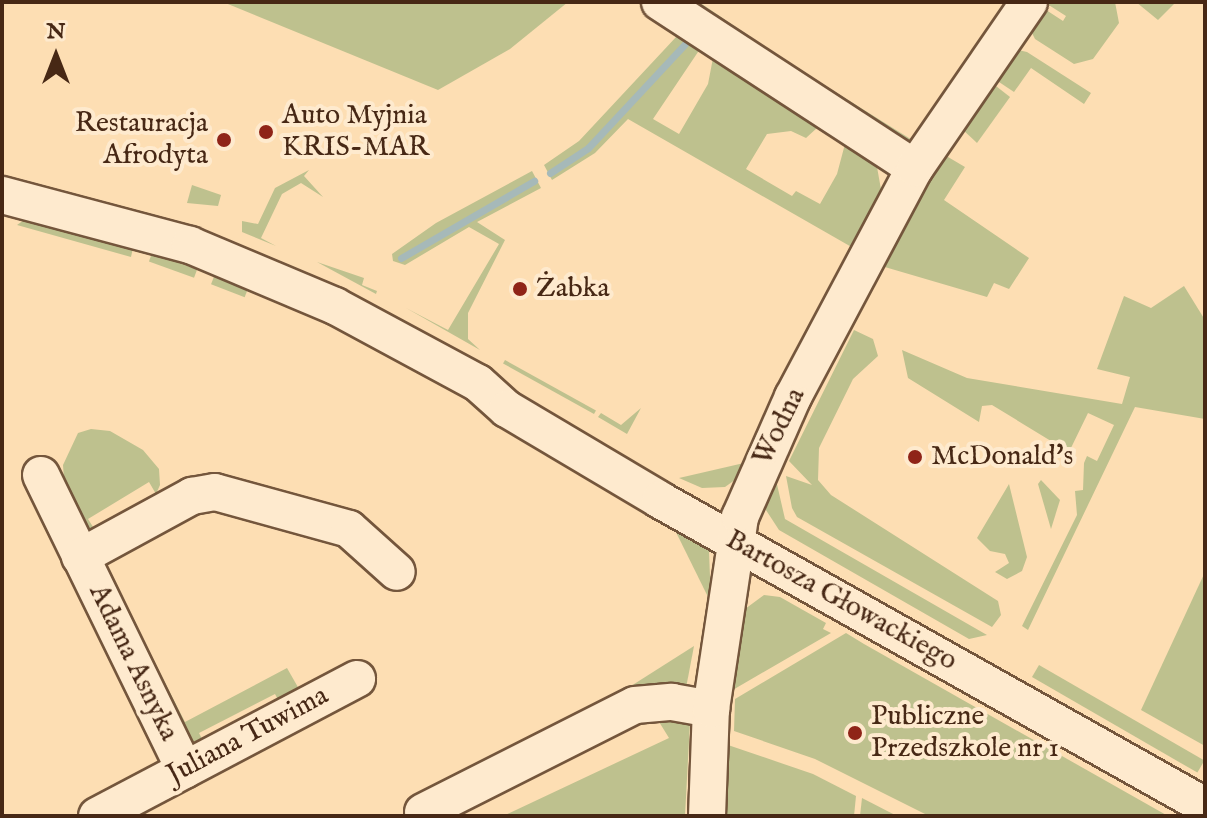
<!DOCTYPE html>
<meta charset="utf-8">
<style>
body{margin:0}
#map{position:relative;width:1207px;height:818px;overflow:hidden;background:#fddeb3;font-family:"IM FELL English",serif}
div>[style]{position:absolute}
.green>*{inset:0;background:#bec18e;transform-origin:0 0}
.stream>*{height:7px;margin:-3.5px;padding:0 3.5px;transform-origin:3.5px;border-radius:3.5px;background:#a6b9b9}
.roads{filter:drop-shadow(2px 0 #74563c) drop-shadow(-2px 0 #74563c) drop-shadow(0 2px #74563c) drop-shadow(0 -2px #74563c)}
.minor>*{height:36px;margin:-18px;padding:0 18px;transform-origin:18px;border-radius:18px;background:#feeace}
.dots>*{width:22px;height:22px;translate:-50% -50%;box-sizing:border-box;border:4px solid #feeace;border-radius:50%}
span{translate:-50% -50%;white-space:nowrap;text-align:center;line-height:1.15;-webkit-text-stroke:8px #feeace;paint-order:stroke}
.poi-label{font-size:28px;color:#472815}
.left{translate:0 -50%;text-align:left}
.right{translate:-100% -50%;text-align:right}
.street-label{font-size:28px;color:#472815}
.frame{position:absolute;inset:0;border:4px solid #472815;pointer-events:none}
.north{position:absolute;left:16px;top:16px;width:80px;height:80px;-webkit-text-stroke:6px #feeace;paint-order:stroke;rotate:0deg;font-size:22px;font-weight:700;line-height:32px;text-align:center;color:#472815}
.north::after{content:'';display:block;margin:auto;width:28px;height:36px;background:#472815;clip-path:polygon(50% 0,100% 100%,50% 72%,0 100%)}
</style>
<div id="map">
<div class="green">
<i style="clip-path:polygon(223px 2px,568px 2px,510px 49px,438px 90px)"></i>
<i style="clip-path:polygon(681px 2px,699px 2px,765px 47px,761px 54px)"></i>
<i style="clip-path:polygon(1044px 2px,1115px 2px,1119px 23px,1093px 59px,1074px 64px,1035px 39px,1027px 23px,1040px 6px,1063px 21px,1066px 16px)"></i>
<i style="clip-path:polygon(1136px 2px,1176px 2px,1158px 20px)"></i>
<i style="clip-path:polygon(677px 36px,700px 49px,653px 119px,679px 134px,708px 84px,713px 58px,818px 127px,806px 138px,791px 131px,767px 134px,746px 169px,792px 196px,796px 191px,820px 204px,837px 174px,845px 144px,877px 167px,882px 195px,855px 249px,628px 119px,595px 153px,552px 180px,544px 165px,579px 141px)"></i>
<i style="clip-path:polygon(1010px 48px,1027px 52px,1091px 93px,1084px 104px,1031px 68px,1014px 92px,990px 76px)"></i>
<i style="left:784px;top:60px;width:153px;height:7px;rotate:32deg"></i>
<i style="clip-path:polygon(987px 79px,1010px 97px,977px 143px,961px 128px)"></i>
<i style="clip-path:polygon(948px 157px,965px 167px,944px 200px,1029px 258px,1009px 289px,994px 283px,987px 297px,878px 265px,934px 161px)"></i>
<i style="clip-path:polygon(309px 170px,304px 176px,323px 197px,301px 183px,282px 194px,261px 238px,276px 246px,242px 232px,242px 221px,258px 224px,275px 188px)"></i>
<i style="clip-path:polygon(532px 171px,541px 188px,477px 222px,505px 240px,468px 313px,468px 339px,480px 350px,406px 308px,448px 330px,499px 244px,469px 227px,405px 265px,393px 261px,392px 254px,436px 223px)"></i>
<i style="clip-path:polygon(192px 185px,221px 195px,218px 206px,187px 203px)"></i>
<i style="clip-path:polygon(24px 220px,133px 248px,131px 257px,17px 225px)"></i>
<i style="left:152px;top:253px;width:48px;height:9px;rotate:20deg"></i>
<i style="clip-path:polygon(317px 262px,364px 278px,362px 285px,377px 291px,376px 294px)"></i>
<i style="left:215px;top:274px;width:36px;height:11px;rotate:21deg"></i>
<i style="clip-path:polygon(1184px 286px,1205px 320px,1205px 419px,1135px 407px,1028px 630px,1022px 626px,1077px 515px,1075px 491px,1083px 490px,1084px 463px,1087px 456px,1097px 461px,1114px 425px,1088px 413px,1069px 452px,992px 405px,982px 406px,979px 422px,908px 378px,902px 350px,967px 378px,1122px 404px,1130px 377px,1097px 369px,1124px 296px,1151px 308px)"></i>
<i style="clip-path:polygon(854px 330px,873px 339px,878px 356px,853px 379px,819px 448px,818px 480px,831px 495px,998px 601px,1001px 615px,992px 627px,797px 517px,792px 508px,786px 476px,812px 485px,789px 461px)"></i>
<i style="left:505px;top:360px;width:104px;height:4px;rotate:29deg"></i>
<i style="clip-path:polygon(641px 408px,627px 434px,598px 417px,601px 413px,621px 425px)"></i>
<i style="clip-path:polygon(91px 429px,110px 431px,143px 450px,159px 469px,160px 485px,156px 494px,149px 482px,88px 519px,95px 530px,83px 538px,65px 494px,63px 465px,78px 433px)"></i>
<i style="clip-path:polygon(744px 463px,739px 477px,725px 487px,702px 488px,679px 478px)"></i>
<i style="clip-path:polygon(768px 477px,776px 480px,785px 519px,987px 635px,969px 639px,779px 530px,764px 507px)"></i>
<i style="clip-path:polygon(1041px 480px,1060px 500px,1051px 529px,1038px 484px)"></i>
<i style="clip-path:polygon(1009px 484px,1027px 557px,1022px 571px,1007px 579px,995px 572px,1009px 563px,1005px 554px,990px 551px,977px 538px)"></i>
<i style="clip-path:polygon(669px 518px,698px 534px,709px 551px,711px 603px)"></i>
<i style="clip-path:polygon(107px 568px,185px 722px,287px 668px,299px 689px,296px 698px,283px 709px,275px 694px,199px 733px,207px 749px,192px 746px,102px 570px)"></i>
<i style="clip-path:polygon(1205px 572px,1205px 746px,1141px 710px)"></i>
<i style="clip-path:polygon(764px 595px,780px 597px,826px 623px,823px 629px,831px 633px,731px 691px,745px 609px)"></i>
<i style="clip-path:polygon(846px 633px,864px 644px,1168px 816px,929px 816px,815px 759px,734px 731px,735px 699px)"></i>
<i style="clip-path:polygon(694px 646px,686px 688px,631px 686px)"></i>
<i style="left:1039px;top:665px;width:191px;height:14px;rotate:30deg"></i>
<i style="clip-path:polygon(653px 712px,690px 722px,685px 816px,503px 816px,669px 738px)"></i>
<i style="clip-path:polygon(728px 745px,813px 774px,856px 796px,854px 816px,726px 816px)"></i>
<i style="clip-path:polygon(862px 798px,897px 816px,860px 816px)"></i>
</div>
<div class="stream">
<i style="left:550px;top:173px;width:45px;rotate:-33.3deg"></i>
<i style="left:588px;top:148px;width:142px;rotate:-47deg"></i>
<i style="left:401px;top:258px;width:154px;rotate:-30.1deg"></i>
</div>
<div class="roads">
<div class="minor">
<i style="left:660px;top:2px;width:304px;rotate:33.1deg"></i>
<i style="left:2px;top:195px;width:195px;rotate:14.9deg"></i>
<i style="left:190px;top:245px;width:157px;rotate:22.8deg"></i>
<i style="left:335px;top:306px;width:162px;rotate:28.3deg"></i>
<i style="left:478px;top:383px;width:39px;rotate:42deg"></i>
<i style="left:507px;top:409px;width:178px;rotate:30.7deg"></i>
<i style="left:660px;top:500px;width:625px;rotate:29.31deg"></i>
<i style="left:41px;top:475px;width:328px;rotate:64deg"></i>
<i style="left:80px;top:557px;width:128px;rotate:-28.6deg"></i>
<i style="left:192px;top:496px;width:23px;rotate:-10deg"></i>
<i style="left:215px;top:492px;width:139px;rotate:15.4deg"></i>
<i style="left:349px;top:529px;width:64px;rotate:41.9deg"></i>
<i style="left:423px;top:812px;width:237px;rotate:-26.8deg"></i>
<i style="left:635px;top:705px;width:37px;rotate:-5deg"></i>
<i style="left:672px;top:702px;width:40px;rotate:10deg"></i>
<i style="left:97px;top:816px;width:294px;rotate:-27.8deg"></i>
<i style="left:707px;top:816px;width:107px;rotate:-87.9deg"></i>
<i style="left:711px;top:709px;width:194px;rotate:-81.4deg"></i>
<i style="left:740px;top:517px;width:131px;rotate:-66.2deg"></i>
<i style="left:793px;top:397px;width:259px;rotate:-62deg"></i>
<i style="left:915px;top:168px;width:201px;rotate:-55.5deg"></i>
</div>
</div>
<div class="dots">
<i style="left:266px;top:132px;background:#8f2418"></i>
<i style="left:224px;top:140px;background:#8f2418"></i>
<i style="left:520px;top:289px;background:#8f2418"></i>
<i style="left:915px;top:457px;background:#8f2418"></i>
<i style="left:855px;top:733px;background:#8f2418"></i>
</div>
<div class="poi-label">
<span class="left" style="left:282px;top:132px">Auto Myjnia<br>KRIS-MAR</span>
<span class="right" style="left:208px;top:140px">Restauracja<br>Afrodyta</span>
<span class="left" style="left:536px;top:289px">Żabka</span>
<span class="left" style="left:931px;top:457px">McDonald's</span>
<span class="left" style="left:871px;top:733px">Publiczne<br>Przedszkole nr 1</span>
</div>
<div class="street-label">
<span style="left:780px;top:427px;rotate:-64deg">Wodna</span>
<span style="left:841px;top:601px;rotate:29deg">Bartosza Głowackiego</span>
<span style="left:133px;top:663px;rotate:64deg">Adama Asnyka</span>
<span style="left:248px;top:736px;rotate:-28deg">Juliana Tuwima</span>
</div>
<div class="frame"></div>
<div class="north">N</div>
</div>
